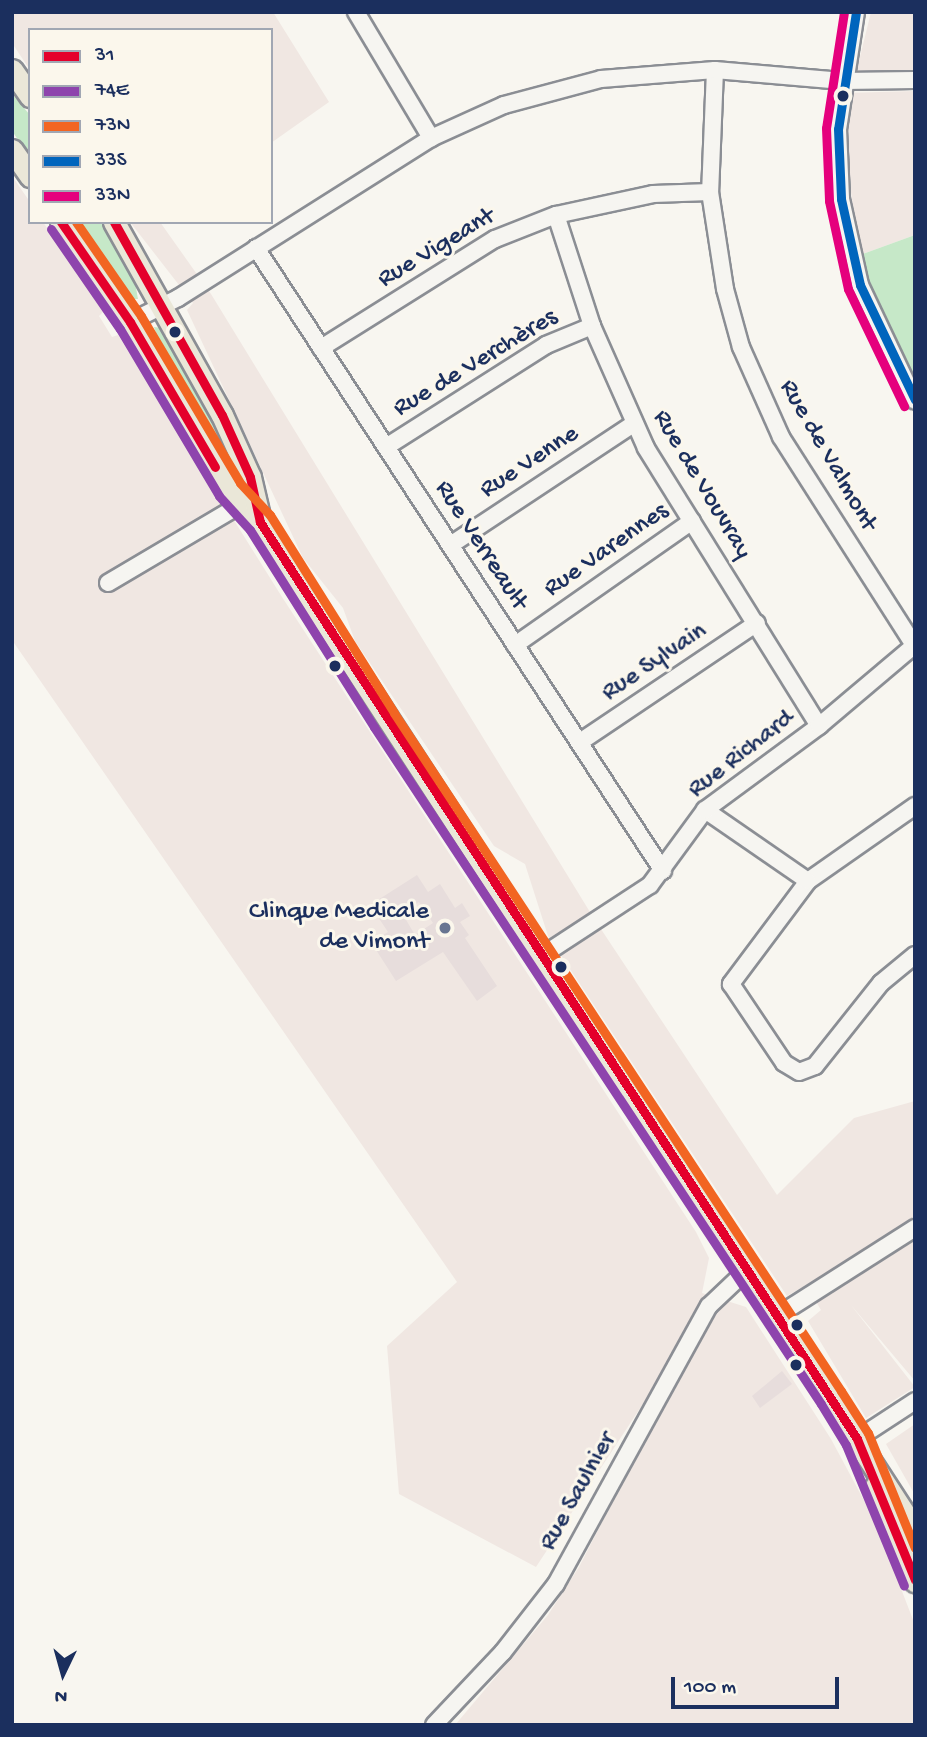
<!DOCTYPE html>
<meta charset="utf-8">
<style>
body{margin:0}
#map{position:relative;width:927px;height:1737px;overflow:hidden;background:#f8f6f0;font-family:"Gochi Hand",sans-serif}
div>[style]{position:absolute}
.built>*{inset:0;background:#f0e7e2}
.green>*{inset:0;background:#c6e8c8}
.building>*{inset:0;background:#e7dddc}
.roads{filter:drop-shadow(2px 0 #8b8e94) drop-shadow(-2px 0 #8b8e94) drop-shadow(0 2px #8b8e94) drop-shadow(0 -2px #8b8e94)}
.minor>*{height:16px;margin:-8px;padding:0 8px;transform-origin:8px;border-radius:8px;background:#f6f5f1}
.major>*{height:21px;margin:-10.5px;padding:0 10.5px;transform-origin:10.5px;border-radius:10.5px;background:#eae7d8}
.bus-1>*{height:9px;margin:-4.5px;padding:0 4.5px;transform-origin:4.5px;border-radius:4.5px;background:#e4002b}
.bus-2>*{height:9px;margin:-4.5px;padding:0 4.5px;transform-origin:4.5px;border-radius:4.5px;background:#8e44ad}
.bus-3>*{height:9px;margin:-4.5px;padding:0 4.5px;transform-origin:4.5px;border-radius:4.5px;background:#f26522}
.bus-4>*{height:9px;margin:-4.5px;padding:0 4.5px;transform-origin:4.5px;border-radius:4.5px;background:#0065bd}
.bus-5>*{height:9px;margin:-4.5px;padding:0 4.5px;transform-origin:4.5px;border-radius:4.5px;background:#e5007d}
.dots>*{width:19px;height:19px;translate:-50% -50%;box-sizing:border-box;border:4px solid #fbf7ec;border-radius:50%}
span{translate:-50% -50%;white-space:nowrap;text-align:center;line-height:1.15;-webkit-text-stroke:6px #fbf7ec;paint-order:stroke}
.street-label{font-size:26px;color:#1b2f5e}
.poi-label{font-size:26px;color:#1b2f5e}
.right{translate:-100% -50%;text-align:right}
.frame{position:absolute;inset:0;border:14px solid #1b2f5e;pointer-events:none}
.legend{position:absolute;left:28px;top:28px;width:245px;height:196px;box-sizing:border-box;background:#fbf7ec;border:2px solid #a1a7b3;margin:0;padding:9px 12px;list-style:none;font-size:21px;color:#1b2f5e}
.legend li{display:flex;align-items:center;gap:14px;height:35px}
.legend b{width:35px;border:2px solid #a1a7b3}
.north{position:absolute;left:28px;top:1639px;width:70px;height:70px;-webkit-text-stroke:5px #fbf7ec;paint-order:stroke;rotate:185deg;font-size:19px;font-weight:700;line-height:28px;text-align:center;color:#1b2f5e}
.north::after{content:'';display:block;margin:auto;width:24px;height:32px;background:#1b2f5e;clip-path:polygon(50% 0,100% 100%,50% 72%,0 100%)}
.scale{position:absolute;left:671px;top:1677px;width:168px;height:32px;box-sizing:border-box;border:4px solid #1b2f5e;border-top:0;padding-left:9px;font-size:21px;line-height:24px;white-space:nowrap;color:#1b2f5e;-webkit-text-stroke:5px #fbf7ec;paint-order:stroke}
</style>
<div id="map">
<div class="built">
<i style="clip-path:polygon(12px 12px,273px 12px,329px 102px,271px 143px,271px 30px,30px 30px,30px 70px,12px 43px)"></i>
<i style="clip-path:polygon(871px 12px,915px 12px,915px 72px,856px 73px)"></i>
<i style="clip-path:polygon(915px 91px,915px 235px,860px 255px,844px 144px,845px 93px)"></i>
<i style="clip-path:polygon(12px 176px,30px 202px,30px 222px,43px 222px,103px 312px,99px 316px,112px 337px,118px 335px,282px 597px,696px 1232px,709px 1258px,702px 1293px,746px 1307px,831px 1439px,875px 1521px,915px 1625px,915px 1725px,455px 1725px,548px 1615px,579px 1567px,650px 1429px,671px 1361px,536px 1567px,399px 1494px,387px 1346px,457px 1282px,12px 640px)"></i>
<i style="clip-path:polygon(130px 222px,160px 222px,211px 294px,593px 917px,777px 1195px,854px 1118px,915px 1101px,915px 1381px,851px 1305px,915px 1387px,866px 1418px,808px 1321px,821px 1310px,806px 1285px,787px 1296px,548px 936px,525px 864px,494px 846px,355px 641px,343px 608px,303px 558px,187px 310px,193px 303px)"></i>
<i style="clip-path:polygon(915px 1424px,915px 1495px,886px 1444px)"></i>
</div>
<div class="green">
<i style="clip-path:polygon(12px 94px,30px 115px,30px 157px,12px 131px)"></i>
<i style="clip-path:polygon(74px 222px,102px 222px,134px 277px,138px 299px,130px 299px)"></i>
<i style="clip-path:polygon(915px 235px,915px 401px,883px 343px,860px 255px)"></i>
<i style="clip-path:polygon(154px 327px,163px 328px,227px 444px,239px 480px,233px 483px,170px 376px)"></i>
</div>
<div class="building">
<i style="clip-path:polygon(evenodd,417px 875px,428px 892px,440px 884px,455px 908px,462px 903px,470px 916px,460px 922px,469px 935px,465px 938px,497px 986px,477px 1001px,443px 952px,396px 981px,371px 942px,388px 932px,370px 905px,417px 875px,419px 902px,433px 923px,415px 935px,402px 913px,419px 902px)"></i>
<i style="clip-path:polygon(782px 1371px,792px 1384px,760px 1408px,752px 1396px)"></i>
</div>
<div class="roads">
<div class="minor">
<i style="left:356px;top:12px;width:147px;rotate:59.2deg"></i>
<i style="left:856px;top:12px;width:118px;rotate:98.7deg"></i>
<i style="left:838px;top:129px;width:70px;rotate:87.5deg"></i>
<i style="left:841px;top:199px;width:88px;rotate:77.5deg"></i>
<i style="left:860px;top:285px;width:128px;rotate:64.6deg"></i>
<i style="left:715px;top:70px;width:122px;rotate:92.3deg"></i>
<i style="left:710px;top:192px;width:98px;rotate:81.2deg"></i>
<i style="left:725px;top:289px;width:60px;rotate:74.6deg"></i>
<i style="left:741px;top:347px;width:98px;rotate:66deg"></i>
<i style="left:781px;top:437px;width:247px;rotate:57.4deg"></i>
<i style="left:556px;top:215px;width:117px;rotate:72deg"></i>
<i style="left:592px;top:326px;width:133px;rotate:66.1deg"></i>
<i style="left:646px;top:448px;width:327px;rotate:58.1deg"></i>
<i style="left:256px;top:248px;width:744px;rotate:56.84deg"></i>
<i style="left:130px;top:322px;width:54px;rotate:-26.6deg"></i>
<i style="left:178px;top:298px;width:299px;rotate:-32.3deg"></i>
<i style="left:431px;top:138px;width:80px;rotate:-24.3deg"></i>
<i style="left:504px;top:105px;width:100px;rotate:-15deg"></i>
<i style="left:601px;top:79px;width:114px;rotate:-4.5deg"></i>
<i style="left:715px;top:70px;width:128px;rotate:4.9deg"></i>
<i style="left:843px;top:81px;width:72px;rotate:-0.8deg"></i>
<i style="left:321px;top:348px;width:205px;rotate:-32.1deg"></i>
<i style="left:495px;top:239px;width:66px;rotate:-21.5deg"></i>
<i style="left:556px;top:215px;width:99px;rotate:-12.2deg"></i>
<i style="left:653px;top:194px;width:57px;rotate:-2deg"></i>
<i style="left:386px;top:447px;width:190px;rotate:-32.5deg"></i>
<i style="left:546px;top:345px;width:50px;rotate:-22.4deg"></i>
<i style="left:452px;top:544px;width:219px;rotate:-33.5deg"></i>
<i style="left:108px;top:583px;width:165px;rotate:-30.6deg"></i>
<i style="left:515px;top:645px;width:216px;rotate:-35deg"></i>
<i style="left:580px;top:742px;width:213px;rotate:-33.9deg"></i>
<i style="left:915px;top:806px;width:131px;rotate:145deg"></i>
<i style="left:808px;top:881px;width:129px;rotate:126.8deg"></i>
<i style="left:731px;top:984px;width:95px;rotate:56.1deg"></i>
<i style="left:784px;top:1063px;width:17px;rotate:31deg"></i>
<i style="left:799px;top:1072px;width:17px;rotate:-21deg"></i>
<i style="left:815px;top:1066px;width:106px;rotate:-51.5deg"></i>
<i style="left:881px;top:983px;width:44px;rotate:-39.5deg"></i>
<i style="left:705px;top:810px;width:125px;rotate:34.6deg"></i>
<i style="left:540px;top:957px;width:131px;rotate:-33.2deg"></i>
<i style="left:650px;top:885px;width:93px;rotate:-53.7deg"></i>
<i style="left:705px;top:810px;width:142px;rotate:-36.4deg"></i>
<i style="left:819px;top:726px;width:126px;rotate:-40.2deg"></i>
<i style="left:777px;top:1316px;width:164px;rotate:-32.5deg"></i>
<i style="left:857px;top:1439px;width:69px;rotate:-33.2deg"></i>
<i style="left:434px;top:1725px;width:100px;rotate:-46.6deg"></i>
<i style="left:503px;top:1652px;width:86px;rotate:-52.1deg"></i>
<i style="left:556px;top:1584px;width:317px;rotate:-61.2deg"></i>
<i style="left:709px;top:1306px;width:51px;rotate:-43.4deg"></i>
</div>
<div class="major">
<i style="left:12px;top:70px;width:32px;rotate:55deg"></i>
<i style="left:12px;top:150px;width:32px;rotate:55deg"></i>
<i style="left:61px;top:222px;width:121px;rotate:55.4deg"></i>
<i style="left:130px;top:322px;width:196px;rotate:59.2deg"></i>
<i style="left:230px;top:490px;width:44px;rotate:46.8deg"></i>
<i style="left:260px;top:522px;width:1202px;rotate:56.98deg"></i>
<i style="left:114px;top:222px;width:221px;rotate:60.8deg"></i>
<i style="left:222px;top:415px;width:68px;rotate:65.7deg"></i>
<i style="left:250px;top:477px;width:44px;rotate:76.9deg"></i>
<i style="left:876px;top:1486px;width:103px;rotate:67.7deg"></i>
</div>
</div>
<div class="bus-1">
<i style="left:61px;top:222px;width:121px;rotate:55.4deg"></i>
<i style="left:130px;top:322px;width:168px;rotate:59.6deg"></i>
<i style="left:114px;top:222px;width:221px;rotate:60.8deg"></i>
<i style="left:222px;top:415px;width:68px;rotate:65.7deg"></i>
<i style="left:250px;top:477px;width:46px;rotate:77.5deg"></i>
<i style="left:260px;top:522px;width:1094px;rotate:56.93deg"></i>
<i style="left:857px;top:1439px;width:152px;rotate:67.6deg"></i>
</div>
<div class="bus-2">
<i style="left:51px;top:229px;width:121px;rotate:55.4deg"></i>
<i style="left:120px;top:329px;width:194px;rotate:59.3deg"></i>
<i style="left:219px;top:496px;width:46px;rotate:47.6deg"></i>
<i style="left:250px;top:530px;width:233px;rotate:57.8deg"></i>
<i style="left:374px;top:727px;width:811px;rotate:56.56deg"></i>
<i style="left:821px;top:1404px;width:48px;rotate:58.6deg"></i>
<i style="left:846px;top:1445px;width:152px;rotate:67.6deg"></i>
</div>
<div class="bus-3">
<i style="left:76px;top:222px;width:114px;rotate:55.3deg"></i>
<i style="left:141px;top:316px;width:194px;rotate:59.3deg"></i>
<i style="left:240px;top:483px;width:44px;rotate:46.8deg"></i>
<i style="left:270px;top:515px;width:234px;rotate:57.9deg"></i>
<i style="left:394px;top:713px;width:812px;rotate:56.6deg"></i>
<i style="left:841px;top:1391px;width:50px;rotate:57.3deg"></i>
<i style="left:868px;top:1433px;width:124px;rotate:67.8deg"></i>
</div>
<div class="bus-4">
<i style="left:856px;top:12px;width:118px;rotate:98.7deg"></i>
<i style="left:838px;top:129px;width:70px;rotate:87.5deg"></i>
<i style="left:841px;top:199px;width:88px;rotate:77.5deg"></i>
<i style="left:860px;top:285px;width:127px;rotate:64.4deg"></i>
</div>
<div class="bus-5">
<i style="left:844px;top:12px;width:117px;rotate:98.8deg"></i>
<i style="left:826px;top:128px;width:73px;rotate:87.6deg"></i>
<i style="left:829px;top:201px;width:90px;rotate:77.8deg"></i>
<i style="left:848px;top:289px;width:130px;rotate:64.4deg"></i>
</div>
<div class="dots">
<i style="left:843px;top:96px;background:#1b2f5e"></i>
<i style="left:175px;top:332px;background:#1b2f5e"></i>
<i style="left:335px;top:666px;background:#1b2f5e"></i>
<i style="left:445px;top:928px;background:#687591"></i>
<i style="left:561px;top:967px;background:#1b2f5e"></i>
<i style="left:797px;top:1325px;background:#1b2f5e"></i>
<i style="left:796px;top:1365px;background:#1b2f5e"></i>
</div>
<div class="street-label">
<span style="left:437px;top:249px;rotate:-31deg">Rue Vigeant</span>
<span style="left:476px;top:364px;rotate:-31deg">Rue de Verchères</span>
<span style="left:827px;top:456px;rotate:60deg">Rue de Valmont</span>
<span style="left:530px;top:463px;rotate:-33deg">Rue Venne</span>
<span style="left:701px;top:485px;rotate:59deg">Rue de Vouvray</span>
<span style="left:480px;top:546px;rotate:57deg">Rue Verreault</span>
<span style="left:607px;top:551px;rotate:-35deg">Rue Varennes</span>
<span style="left:655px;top:663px;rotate:-34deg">Rue Sylvain</span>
<span style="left:742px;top:755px;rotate:-38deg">Rue Richard</span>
<span style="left:579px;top:1492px;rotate:-61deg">Rue Saulnier</span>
</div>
<div class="poi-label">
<span class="right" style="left:429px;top:928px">Clinque Medicale<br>de Vimont</span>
</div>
<div class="frame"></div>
<ul class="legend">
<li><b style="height:9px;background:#e4002b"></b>31</li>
<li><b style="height:9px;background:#8e44ad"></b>74E</li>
<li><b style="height:9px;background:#f26522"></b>73N</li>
<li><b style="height:9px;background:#0065bd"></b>33S</li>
<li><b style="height:9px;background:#e5007d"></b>33N</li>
</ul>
<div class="north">N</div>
<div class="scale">100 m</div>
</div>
